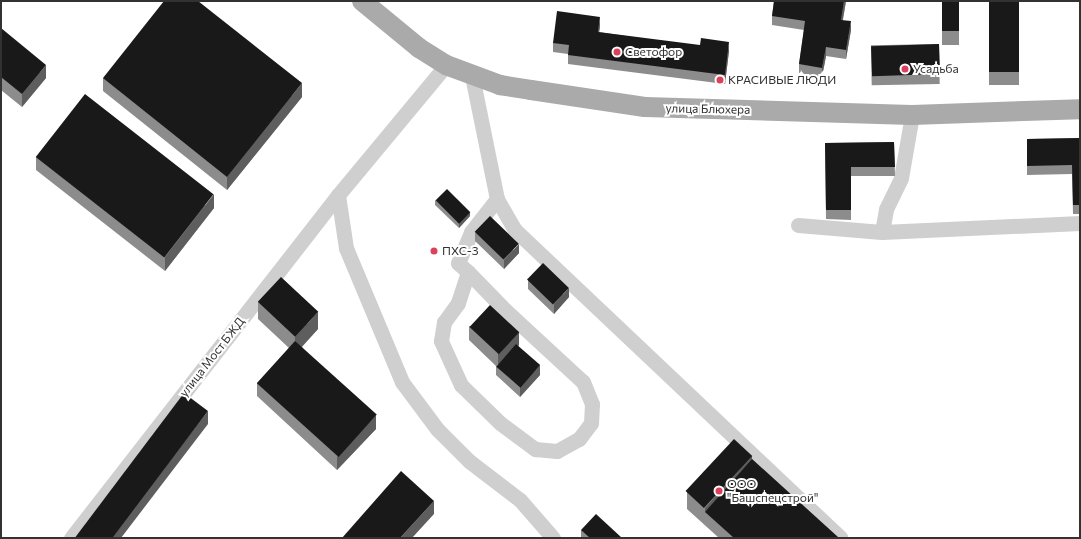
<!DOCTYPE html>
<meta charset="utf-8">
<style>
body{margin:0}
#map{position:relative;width:1081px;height:539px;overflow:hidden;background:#fff;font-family:Commissioner,sans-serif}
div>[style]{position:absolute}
.minor>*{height:15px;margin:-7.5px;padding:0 7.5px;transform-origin:7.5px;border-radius:7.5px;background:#cfcfcf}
.major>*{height:20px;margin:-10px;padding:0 10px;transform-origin:10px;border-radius:10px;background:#aaa}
.wall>*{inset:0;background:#8c8c8c;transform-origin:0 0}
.shaded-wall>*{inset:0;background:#5e5e5e}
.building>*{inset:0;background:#191919;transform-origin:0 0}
.dots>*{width:11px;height:11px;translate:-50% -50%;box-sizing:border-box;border:2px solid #fff;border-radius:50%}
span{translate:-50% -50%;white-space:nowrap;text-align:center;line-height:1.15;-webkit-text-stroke:4px #fff;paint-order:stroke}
.poi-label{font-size:12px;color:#323232}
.left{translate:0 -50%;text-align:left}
.street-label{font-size:12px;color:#323232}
.frame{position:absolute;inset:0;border:2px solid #323232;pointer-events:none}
</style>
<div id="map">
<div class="minor">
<i style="left:446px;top:65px;width:169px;rotate:129.7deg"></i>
<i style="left:338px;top:195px;width:54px;rotate:81.4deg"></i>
<i style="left:346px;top:248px;width:145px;rotate:67.3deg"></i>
<i style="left:402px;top:382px;width:59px;rotate:53.3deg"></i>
<i style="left:437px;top:429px;width:45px;rotate:45deg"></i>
<i style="left:469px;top:461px;width:64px;rotate:37.4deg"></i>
<i style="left:520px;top:500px;width:50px;rotate:49deg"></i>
<i style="left:472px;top:76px;width:126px;rotate:78.5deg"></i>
<i style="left:497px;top:199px;width:36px;rotate:60deg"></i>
<i style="left:515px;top:230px;width:448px;rotate:43.4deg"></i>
<i style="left:798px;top:225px;width:84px;rotate:4.8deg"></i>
<i style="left:882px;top:232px;width:198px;rotate:-2.6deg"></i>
<i style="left:882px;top:232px;width:23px;rotate:-80deg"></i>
<i style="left:886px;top:209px;width:34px;rotate:-64deg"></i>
<i style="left:901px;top:178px;width:64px;rotate:-80.1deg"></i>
<i style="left:468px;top:272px;width:33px;rotate:108deg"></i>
<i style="left:458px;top:303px;width:24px;rotate:126deg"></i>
<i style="left:444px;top:322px;width:19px;rotate:99deg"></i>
<i style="left:441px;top:341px;width:48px;rotate:65.6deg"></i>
<i style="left:461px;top:385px;width:54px;rotate:44.3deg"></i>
<i style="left:500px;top:423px;width:44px;rotate:36.6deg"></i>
<i style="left:535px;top:449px;width:22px;rotate:5deg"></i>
<i style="left:557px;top:451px;width:25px;rotate:-29deg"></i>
<i style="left:579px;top:439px;width:20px;rotate:-53deg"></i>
<i style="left:591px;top:423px;width:19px;rotate:-87deg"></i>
<i style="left:592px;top:404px;width:24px;rotate:-112deg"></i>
<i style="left:583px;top:382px;width:106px;rotate:-137.3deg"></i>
<i style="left:505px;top:310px;width:53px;rotate:-134.2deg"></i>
<i style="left:468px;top:272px;width:13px;rotate:-138deg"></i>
<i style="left:458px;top:263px;width:34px;rotate:-67deg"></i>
<i style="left:471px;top:232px;width:42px;rotate:-51.8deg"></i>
<i style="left:71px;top:538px;width:435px;rotate:-52.1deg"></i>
</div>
<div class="major">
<i style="left:362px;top:1px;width:74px;rotate:39.5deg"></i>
<i style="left:419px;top:48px;width:32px;rotate:32deg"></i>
<i style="left:446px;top:65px;width:58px;rotate:20.3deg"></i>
<i style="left:500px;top:85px;width:31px;rotate:9deg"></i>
<i style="left:531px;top:90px;width:115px;rotate:8.5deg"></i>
<i style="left:645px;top:107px;width:267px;rotate:1.7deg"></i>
<i style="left:912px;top:115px;width:168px;rotate:-2deg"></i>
</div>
<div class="wall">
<i style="clip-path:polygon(774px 1px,846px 1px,843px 20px,851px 30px,846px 59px,826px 56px,822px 77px,799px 73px,799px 64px,804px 30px,772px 25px,772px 16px)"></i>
<i style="left:942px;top:1px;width:17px;height:44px"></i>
<i style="left:989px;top:1px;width:30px;height:84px"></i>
<i style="clip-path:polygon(600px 26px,599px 32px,729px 51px,725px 84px,568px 64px,568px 54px,553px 52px,553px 43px)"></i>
<i style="clip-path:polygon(1px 28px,46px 78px,22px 107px,1px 90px)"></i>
<i style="left:939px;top:44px;width:40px;height:68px;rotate:89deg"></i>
<i style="clip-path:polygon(103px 78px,302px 97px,227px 190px,103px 91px)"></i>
<i style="clip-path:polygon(1080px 138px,1080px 214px,1073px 214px,1072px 174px,1027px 175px,1027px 139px)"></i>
<i style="clip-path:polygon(894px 142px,895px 176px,851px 176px,851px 220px,826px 219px,825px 143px)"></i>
<i style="clip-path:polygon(36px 157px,214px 208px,165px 271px,36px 170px)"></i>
<i style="clip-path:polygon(435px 200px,470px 216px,459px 228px,435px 205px)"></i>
<i style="clip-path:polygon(475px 232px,519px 253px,504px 269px,475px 241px)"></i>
<i style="clip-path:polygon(528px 280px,569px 297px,554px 314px,528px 289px)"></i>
<i style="clip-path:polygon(258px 302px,318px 329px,302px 347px,376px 429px,337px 470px,257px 396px,257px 383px,289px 348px,258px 319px)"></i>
<i style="clip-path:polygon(469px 326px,519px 345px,518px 346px,540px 375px,520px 397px,496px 375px,496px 366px,469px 340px)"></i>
<i style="clip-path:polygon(752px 459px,839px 538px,719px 538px,687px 509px,687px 492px)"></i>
<i style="clip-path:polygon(581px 530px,622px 538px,581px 538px)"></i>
</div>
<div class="shaded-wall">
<i style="clip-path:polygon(844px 1px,846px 1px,841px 29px,841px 20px)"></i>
<i style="clip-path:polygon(600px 17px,600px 26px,598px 41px,598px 32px)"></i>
<i style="clip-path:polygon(851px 21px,851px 30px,846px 59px,846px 50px)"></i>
<i style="clip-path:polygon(729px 42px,729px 51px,725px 84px,725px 75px)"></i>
<i style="clip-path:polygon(826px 47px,826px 56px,822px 77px,822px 68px)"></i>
<i style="clip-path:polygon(46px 65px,46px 78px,22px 107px,22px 94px)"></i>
<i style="clip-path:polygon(302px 83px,302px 97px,227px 190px,227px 177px)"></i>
<i style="clip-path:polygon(214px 194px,214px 208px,165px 271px,165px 257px)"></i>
<i style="clip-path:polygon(470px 212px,470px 216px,459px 228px,459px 223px)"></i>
<i style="clip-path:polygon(519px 244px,519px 253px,504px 269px,504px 260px)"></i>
<i style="clip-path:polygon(569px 288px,569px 297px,554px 314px,554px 304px)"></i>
<i style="clip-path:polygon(318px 312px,318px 329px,295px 354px,295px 337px)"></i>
<i style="clip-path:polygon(519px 332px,519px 345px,498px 367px,498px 354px)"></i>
<i style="clip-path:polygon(540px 365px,540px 375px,520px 397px,520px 388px)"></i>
<i style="clip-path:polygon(208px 411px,208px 424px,121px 538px,110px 538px)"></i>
<i style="clip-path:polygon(376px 415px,376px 429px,337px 470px,337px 457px)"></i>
<i style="clip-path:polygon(752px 456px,752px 473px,705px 512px,705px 508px)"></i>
<i style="clip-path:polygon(434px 501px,434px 514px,412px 538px,400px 538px)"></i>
</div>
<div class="building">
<i style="clip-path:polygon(164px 1px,198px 1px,302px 83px,227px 177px,103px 78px)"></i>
<i style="clip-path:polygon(774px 1px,844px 1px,841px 20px,851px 21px,846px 50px,826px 47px,822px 68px,799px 64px,805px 21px,772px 16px)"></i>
<i style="left:942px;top:1px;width:17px;height:30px"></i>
<i style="left:989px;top:1px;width:30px;height:71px"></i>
<i style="clip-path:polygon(557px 11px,600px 17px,598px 32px,700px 45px,701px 38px,729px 42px,725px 75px,568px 55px,569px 45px,553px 43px)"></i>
<i style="clip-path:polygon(1px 28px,46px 65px,22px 94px,1px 77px)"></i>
<i style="left:939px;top:44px;width:30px;height:68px;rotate:88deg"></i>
<i style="left:85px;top:94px;width:163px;height:80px;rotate:38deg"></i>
<i style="clip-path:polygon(1080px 138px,1080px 205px,1073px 205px,1072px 165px,1027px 166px,1027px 139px)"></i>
<i style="clip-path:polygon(894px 142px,895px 167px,851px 167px,851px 210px,826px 210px,825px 143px)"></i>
<i style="left:447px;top:189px;width:33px;height:16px;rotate:45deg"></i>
<i style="left:490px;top:216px;width:40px;height:22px;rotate:44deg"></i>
<i style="left:543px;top:263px;width:36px;height:23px;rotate:44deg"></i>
<i style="left:281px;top:277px;width:51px;height:34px;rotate:43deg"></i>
<i style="left:490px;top:305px;width:40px;height:30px;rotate:43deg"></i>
<i style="left:295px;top:341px;width:110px;height:57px;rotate:42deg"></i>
<i style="left:516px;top:344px;width:32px;height:30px;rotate:41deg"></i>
<i style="left:184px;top:393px;width:30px;height:183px;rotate:37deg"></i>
<i style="left:734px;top:439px;width:25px;height:71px;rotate:43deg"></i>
<i style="clip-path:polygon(752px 459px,839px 538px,734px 538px,705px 512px)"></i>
<i style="clip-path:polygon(401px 471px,434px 501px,400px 538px,342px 538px)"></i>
<i style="clip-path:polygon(596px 514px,622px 538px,590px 538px,581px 530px)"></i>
</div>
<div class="dots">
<i style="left:617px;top:52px;background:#db415c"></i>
<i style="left:905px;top:69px;background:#db415c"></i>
<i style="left:720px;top:80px;background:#db415c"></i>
<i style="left:434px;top:251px;background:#db415c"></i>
<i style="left:719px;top:491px;background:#db415c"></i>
</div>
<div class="poi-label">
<span class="left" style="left:625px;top:52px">Светофор</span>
<span class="left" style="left:913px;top:69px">Усадьба</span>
<span class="left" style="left:728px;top:80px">КРАСИВЫЕ ЛЮДИ</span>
<span class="left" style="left:442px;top:251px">ПХС-3</span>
<span class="left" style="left:727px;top:491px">ООО<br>"Башспецстрой"</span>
</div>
<div class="street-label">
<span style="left:708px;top:109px;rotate:1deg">улица Блюхера</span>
<span style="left:212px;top:357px;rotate:-52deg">улица Мост БЖД</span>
</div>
<div class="frame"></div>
</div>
